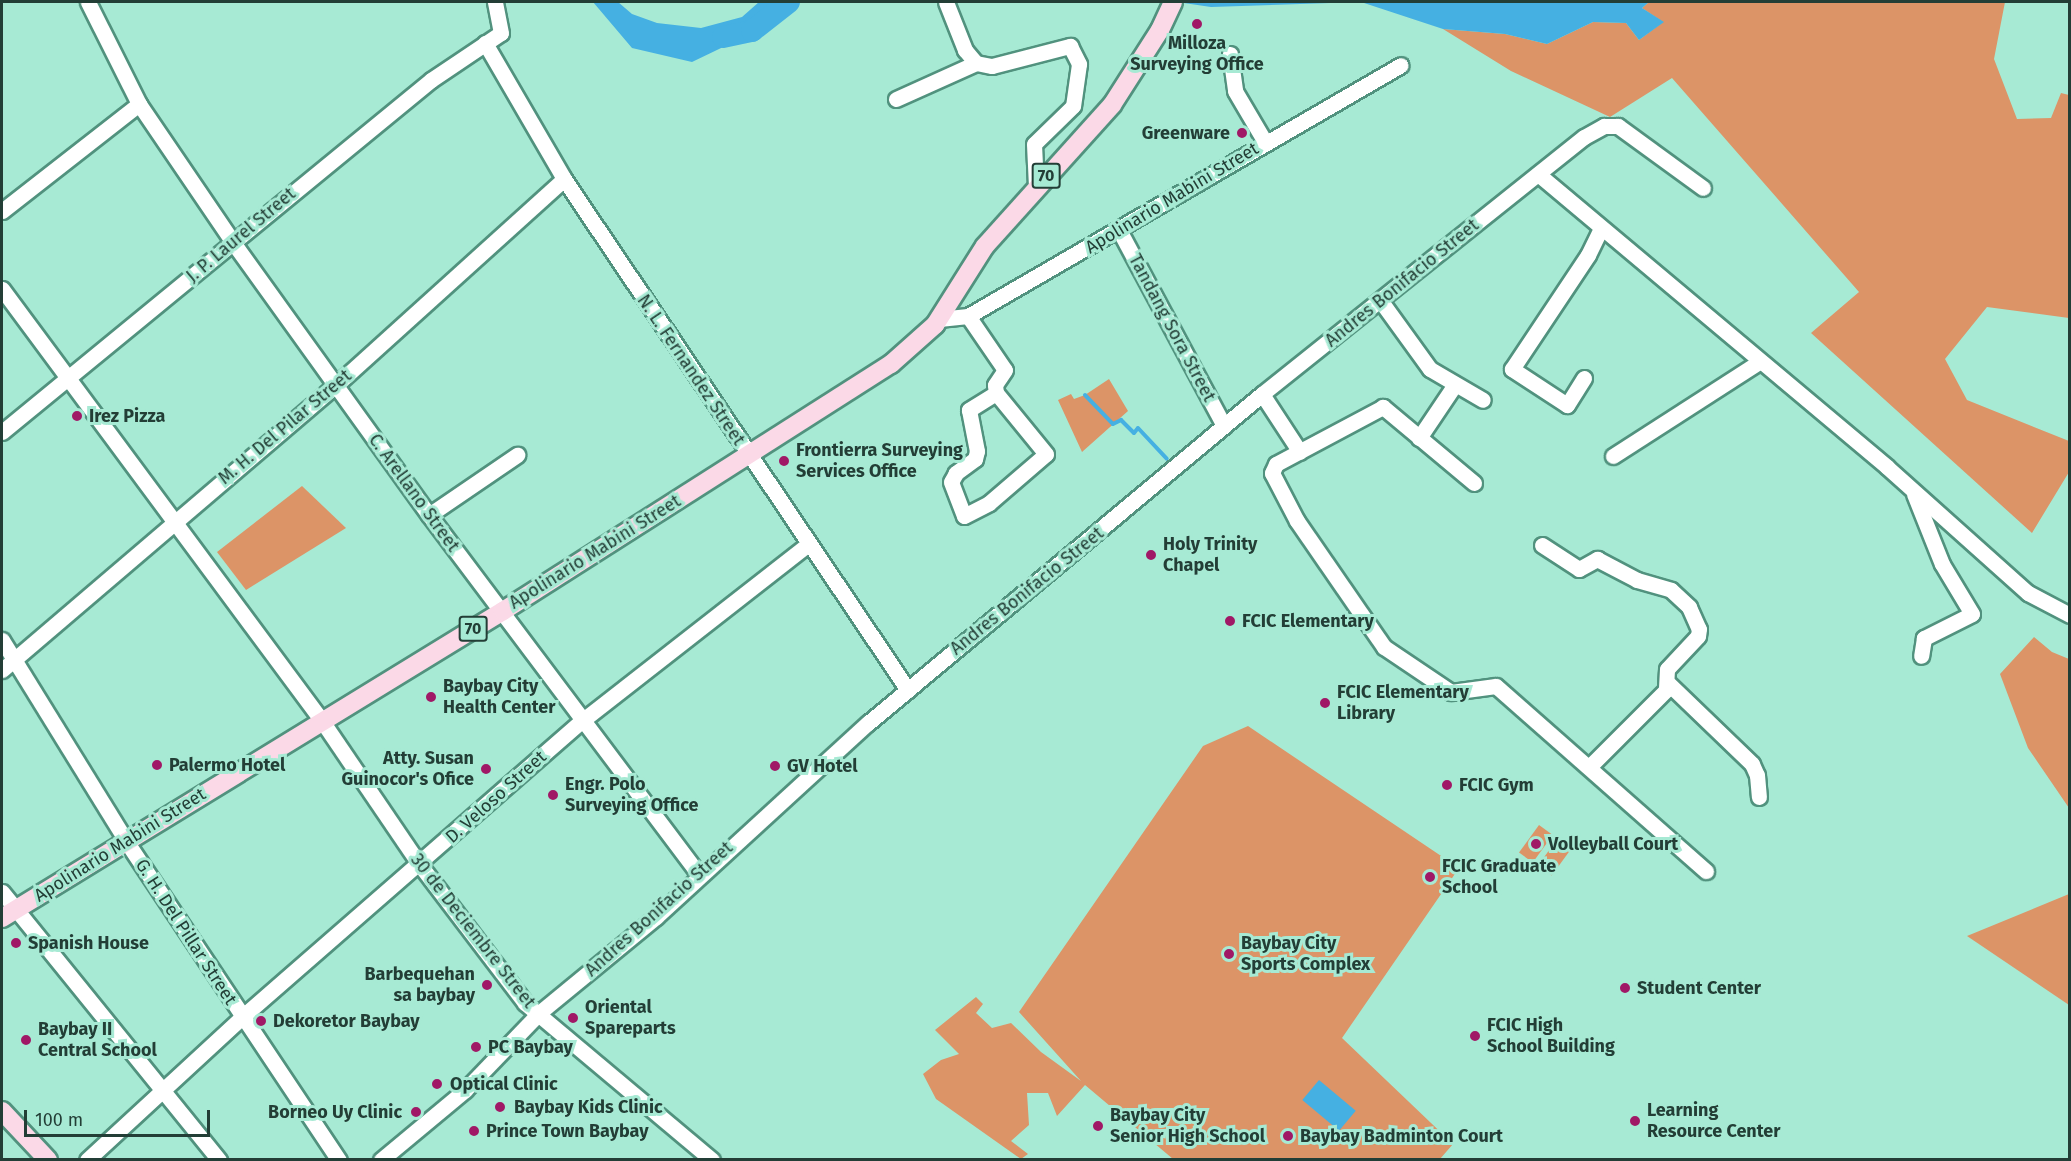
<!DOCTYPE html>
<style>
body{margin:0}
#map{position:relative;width:2071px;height:1161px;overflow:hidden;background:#a7ead4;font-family:"Fira Sans",sans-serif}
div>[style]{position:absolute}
.green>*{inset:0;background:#dc9467;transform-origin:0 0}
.water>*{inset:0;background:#45b0e2;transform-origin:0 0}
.stream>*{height:4px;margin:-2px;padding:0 2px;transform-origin:2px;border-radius:2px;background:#45b0e2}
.river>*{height:22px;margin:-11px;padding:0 11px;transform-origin:11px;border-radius:11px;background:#45b0e2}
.roads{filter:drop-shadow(2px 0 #51927e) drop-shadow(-2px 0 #51927e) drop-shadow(0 2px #51927e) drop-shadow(0 -2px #51927e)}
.minor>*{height:15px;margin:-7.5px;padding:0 7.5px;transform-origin:7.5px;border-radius:7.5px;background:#fff}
.major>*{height:18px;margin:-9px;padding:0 9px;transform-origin:9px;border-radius:9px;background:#fbd9e7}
.dots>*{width:16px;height:16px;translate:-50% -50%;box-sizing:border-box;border:3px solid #a7ead4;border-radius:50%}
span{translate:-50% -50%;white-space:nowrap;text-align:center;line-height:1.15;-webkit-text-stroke:6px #a7ead4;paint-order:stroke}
.shield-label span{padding:2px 4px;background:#a7ead4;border:2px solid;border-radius:4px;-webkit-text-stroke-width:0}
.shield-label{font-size:16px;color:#233e36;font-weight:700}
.poi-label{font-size:18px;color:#233e36;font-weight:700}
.right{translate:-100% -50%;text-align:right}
.left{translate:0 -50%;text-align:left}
.street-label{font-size:18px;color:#233e36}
.frame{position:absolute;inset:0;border:3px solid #233e36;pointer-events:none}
.scale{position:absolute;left:24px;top:1110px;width:186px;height:27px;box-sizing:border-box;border:3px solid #233e36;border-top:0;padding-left:8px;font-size:18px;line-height:21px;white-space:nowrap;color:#233e36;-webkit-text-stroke:4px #a7ead4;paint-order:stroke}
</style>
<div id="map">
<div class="green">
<i style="clip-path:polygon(1649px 2px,2005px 2px,1994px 59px,2017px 119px,2051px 118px,2061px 93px,2069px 95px,2069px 318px,1987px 307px,1945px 359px,1967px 400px,2069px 441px,2069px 472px,2032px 533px,1811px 333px,1859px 292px,1672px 78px,1610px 117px,1511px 71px,1443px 29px,1505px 34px,1547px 44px,1593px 22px,1626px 23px,1639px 40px,1663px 22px,1642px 8px)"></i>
<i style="clip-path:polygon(1109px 379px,1128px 411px,1082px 452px,1058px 400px,1071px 394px,1074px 399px,1085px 395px)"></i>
<i style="clip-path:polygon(302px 486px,346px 528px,246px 590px,217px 552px)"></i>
<i style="clip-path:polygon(2034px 637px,2052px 652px,2069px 659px,2069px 808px,2028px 748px,2000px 674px)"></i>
<i style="clip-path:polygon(1248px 726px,1459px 868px,1342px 1038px,1453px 1144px,1440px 1159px,1173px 1159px,1085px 1085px,1057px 1116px,1048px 1093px,1027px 1093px,1029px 1125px,1011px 1141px,1028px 1154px,1021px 1159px,936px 1099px,923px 1074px,941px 1060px,959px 1054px,935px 1030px,976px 997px,983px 1004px,976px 1013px,992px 1028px,1011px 1023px,1041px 1052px,1081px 1081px,1019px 1012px,1203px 746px)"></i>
<i style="left:1539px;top:825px;width:17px;height:34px;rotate:36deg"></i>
<i style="left:1558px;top:838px;width:17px;height:34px;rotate:36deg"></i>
<i style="clip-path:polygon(2069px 894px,2069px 1005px,1967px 936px)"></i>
</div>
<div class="water">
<i style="clip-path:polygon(593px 2px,618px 2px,632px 14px,657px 23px,701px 28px,742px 17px,759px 2px,782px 2px,744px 37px,692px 62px,632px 48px)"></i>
<i style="clip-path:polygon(1177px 2px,1649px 2px,1642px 8px,1664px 22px,1639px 40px,1626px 23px,1593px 22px,1547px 44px,1505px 34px,1443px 29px,1361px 2px,1211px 7px)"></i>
<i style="left:1319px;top:1080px;width:48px;height:26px;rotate:40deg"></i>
</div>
<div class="stream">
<i style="left:1085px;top:395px;width:40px;rotate:46deg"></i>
<i style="left:1113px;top:424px;width:9px;rotate:-27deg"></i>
<i style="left:1121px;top:420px;width:18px;rotate:45deg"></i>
<i style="left:1134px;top:433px;width:6px;rotate:-51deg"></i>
<i style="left:1138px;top:428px;width:42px;rotate:46.9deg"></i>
</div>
<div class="river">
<i style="left:723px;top:37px;width:30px;rotate:-12deg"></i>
<i style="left:752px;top:31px;width:47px;rotate:-38.1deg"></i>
</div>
<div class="roads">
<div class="minor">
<i style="left:88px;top:2px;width:114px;rotate:63.4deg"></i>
<i style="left:139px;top:104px;width:166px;rotate:55.8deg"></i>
<i style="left:232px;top:241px;width:337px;rotate:54.3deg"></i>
<i style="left:429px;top:515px;width:449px;rotate:53.1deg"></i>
<i style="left:946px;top:2px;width:52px;rotate:68.4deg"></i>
<i style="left:965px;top:50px;width:17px;rotate:50deg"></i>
<i style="left:976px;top:63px;width:16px;rotate:11deg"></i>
<i style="left:992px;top:66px;width:81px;rotate:-14.4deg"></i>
<i style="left:1070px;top:46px;width:20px;rotate:63deg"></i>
<i style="left:1079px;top:64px;width:42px;rotate:98.1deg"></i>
<i style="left:1073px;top:106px;width:54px;rotate:135.7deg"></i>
<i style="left:1034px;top:144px;width:42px;rotate:87.3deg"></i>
<i style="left:485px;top:43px;width:157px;rotate:59.8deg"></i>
<i style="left:564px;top:179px;width:616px;rotate:56.05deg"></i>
<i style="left:1230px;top:54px;width:37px;rotate:82deg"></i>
<i style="left:1235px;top:91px;width:59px;rotate:59.5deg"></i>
<i style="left:896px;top:99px;width:88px;rotate:-24.2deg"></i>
<i style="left:1538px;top:174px;width:456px;rotate:40deg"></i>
<i style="left:1887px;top:467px;width:189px;rotate:41.8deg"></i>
<i style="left:2028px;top:593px;width:47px;rotate:27.6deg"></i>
<i style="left:2px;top:211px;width:174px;rotate:-38deg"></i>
<i style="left:1119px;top:230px;width:222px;rotate:61.8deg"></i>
<i style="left:2px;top:289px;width:538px;rotate:53.47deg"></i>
<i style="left:322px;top:721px;width:174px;rotate:55.8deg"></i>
<i style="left:420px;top:865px;width:173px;rotate:52.7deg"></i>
<i style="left:525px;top:1003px;width:244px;rotate:40deg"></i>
<i style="left:1380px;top:300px;width:85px;rotate:54.1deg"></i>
<i style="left:1430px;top:369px;width:61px;rotate:30.3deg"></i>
<i style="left:968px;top:316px;width:65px;rotate:55.6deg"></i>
<i style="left:1005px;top:370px;width:18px;rotate:124deg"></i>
<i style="left:995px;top:385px;width:8px;rotate:83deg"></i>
<i style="left:996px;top:393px;width:32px;rotate:148deg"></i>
<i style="left:969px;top:410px;width:42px;rotate:79deg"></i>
<i style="left:977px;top:451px;width:8px;rotate:104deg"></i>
<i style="left:975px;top:459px;width:24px;rotate:144deg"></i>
<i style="left:956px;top:473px;width:10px;rotate:119deg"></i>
<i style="left:951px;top:482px;width:36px;rotate:69deg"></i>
<i style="left:964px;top:516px;width:28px;rotate:-27deg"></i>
<i style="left:989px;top:503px;width:75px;rotate:-40.7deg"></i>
<i style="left:1046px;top:454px;width:79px;rotate:-129.3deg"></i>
<i style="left:939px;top:319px;width:29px;rotate:-6deg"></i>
<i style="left:968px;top:316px;width:500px;rotate:-30.1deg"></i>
<i style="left:1584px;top:378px;width:32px;rotate:122deg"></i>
<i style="left:1567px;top:405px;width:66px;rotate:-146.8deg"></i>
<i style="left:1512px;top:369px;width:137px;rotate:-56.3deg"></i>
<i style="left:1588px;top:255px;width:30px;rotate:-64deg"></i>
<i style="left:1262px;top:394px;width:69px;rotate:56.8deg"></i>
<i style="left:2px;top:432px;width:555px;rotate:-39.37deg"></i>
<i style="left:431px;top:80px;width:84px;rotate:-33.9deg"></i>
<i style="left:501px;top:33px;width:32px;rotate:-101deg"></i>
<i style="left:1419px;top:438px;width:63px;rotate:-56.1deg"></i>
<i style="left:1613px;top:456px;width:174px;rotate:-32.8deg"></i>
<i style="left:1474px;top:483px;width:119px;rotate:-140.1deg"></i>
<i style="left:1383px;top:407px;width:121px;rotate:152deg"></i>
<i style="left:1276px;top:464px;width:10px;rotate:114deg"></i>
<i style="left:1272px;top:473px;width:54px;rotate:62.5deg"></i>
<i style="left:1297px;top:521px;width:153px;rotate:55.4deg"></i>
<i style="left:1384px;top:647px;width:81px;rotate:33.9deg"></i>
<i style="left:1451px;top:692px;width:45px;rotate:-7.6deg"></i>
<i style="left:1496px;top:686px;width:280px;rotate:41.4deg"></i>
<i style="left:1914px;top:494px;width:75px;rotate:68.2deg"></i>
<i style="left:1942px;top:564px;width:58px;rotate:59deg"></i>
<i style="left:1972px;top:614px;width:54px;rotate:153.4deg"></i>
<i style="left:1924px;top:638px;width:18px;rotate:99deg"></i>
<i style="left:429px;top:515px;width:107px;rotate:-34.3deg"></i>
<i style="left:1542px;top:545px;width:44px;rotate:33deg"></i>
<i style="left:1579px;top:569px;width:21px;rotate:-29deg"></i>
<i style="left:1597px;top:559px;width:45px;rotate:27.7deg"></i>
<i style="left:1637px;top:580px;width:35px;rotate:16deg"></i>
<i style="left:1671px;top:590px;width:25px;rotate:43deg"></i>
<i style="left:1689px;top:607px;width:24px;rotate:66deg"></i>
<i style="left:1699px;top:629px;width:7px;rotate:98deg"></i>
<i style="left:1698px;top:636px;width:45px;rotate:133.2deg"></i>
<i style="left:1667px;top:669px;width:21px;rotate:93deg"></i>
<i style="left:1666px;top:690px;width:109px;rotate:135deg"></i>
<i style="left:2px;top:640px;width:236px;rotate:58.3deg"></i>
<i style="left:126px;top:841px;width:384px;rotate:56.3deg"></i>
<i style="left:2px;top:670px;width:439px;rotate:-40.5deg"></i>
<i style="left:336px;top:385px;width:307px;rotate:-42.1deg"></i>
<i style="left:1669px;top:684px;width:115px;rotate:43.9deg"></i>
<i style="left:1752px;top:764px;width:12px;rotate:66deg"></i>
<i style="left:1757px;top:775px;width:22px;rotate:85deg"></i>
<i style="left:2px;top:892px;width:345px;rotate:51deg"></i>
<i style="left:87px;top:1160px;width:211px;rotate:-42.7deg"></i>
<i style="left:242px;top:1017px;width:452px;rotate:-41.1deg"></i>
<i style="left:583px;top:720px;width:286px;rotate:-38deg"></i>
<i style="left:381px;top:1160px;width:109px;rotate:-39.8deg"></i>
<i style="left:465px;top:1090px;width:107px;rotate:-46.1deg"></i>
<i style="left:539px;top:1013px;width:151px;rotate:-39.4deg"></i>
<i style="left:656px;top:917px;width:287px;rotate:-42.5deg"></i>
<i style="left:868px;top:723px;width:513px;rotate:-39.86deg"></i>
<i style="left:1262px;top:394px;width:412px;rotate:-38.6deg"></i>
<i style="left:1584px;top:137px;width:23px;rotate:-29deg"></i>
<i style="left:1604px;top:126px;width:14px"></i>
<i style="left:1618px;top:126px;width:105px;rotate:36.1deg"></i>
</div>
<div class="major">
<i style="left:2px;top:918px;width:588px;rotate:-31.5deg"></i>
<i style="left:503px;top:611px;width:460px;rotate:-32.5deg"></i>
<i style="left:891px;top:364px;width:59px;rotate:-41.6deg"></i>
<i style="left:935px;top:325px;width:93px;rotate:-57.7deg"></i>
<i style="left:985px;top:246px;width:190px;rotate:-48deg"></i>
<i style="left:1112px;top:105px;width:89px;rotate:-57.4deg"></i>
<i style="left:1160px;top:30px;width:31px;rotate:-65deg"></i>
<i style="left:2px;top:1111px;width:67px;rotate:46.8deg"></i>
</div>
</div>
<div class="dots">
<i style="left:1197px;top:24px;background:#a01866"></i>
<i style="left:1242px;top:133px;background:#a01866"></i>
<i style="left:77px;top:416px;background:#a01866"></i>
<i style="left:784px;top:461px;background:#a01866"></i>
<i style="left:1151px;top:555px;background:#a01866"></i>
<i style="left:1230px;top:621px;background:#a01866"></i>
<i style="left:431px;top:697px;background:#a01866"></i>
<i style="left:1325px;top:703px;background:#a01866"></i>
<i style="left:157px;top:765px;background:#a01866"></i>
<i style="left:775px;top:766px;background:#a01866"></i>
<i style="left:486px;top:769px;background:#a01866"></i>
<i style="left:1447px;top:785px;background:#a01866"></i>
<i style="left:553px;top:795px;background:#a01866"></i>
<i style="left:1536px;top:844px;background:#a01866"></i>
<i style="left:1430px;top:877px;background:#a01866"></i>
<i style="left:16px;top:943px;background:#a01866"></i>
<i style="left:1229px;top:954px;background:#a01866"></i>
<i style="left:487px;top:985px;background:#a01866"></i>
<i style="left:1625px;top:988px;background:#a01866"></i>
<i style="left:573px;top:1018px;background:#a01866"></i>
<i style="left:261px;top:1021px;background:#a01866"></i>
<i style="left:1475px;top:1036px;background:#a01866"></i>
<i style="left:26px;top:1040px;background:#a01866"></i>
<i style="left:476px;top:1047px;background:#a01866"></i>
<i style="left:437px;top:1084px;background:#a01866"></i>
<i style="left:500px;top:1107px;background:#a01866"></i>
<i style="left:416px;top:1112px;background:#a01866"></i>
<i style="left:1635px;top:1121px;background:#a01866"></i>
<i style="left:1098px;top:1126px;background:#a01866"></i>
<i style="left:474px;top:1131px;background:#a01866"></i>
<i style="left:1288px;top:1136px;background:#a01866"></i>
</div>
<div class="shield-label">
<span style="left:1046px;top:176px">70</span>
<span style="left:473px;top:629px">70</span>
</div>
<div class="poi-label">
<span style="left:1197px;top:54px">Milloza<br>Surveying Office</span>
<span class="right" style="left:1230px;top:133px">Greenware</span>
<span class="left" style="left:89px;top:416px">Irez Pizza</span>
<span class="left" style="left:796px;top:461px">Frontierra Surveying<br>Services Office</span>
<span class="left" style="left:1163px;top:555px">Holy Trinity<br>Chapel</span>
<span class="left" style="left:1242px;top:621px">FCIC Elementary</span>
<span class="left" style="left:443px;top:697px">Baybay City<br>Health Center</span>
<span class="left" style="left:1337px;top:703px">FCIC Elementary<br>Library</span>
<span class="right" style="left:474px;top:769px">Atty. Susan<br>Guinocor's Ofice</span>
<span class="left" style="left:169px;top:765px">Palermo Hotel</span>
<span class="left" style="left:787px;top:766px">GV Hotel</span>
<span class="left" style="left:565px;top:795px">Engr. Polo<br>Surveying Office</span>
<span class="left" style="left:1459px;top:785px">FCIC Gym</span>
<span class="left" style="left:1548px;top:844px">Volleyball Court</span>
<span class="left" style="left:1442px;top:877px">FCIC Graduate<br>School</span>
<span class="left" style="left:28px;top:943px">Spanish House</span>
<span class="left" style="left:1241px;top:954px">Baybay City<br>Sports Complex</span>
<span class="right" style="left:475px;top:985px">Barbequehan<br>sa baybay</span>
<span class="left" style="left:1637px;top:988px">Student Center</span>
<span class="left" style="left:585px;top:1018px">Oriental<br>Spareparts</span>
<span class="left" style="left:273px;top:1021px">Dekoretor Baybay</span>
<span class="left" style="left:1487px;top:1036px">FCIC High<br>School Building</span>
<span class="left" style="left:38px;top:1040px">Baybay II<br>Central School</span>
<span class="left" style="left:488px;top:1047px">PC Baybay</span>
<span class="left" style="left:450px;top:1084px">Optical Clinic</span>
<span class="left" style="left:514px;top:1107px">Baybay Kids Clinic</span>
<span class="left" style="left:1647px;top:1121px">Learning<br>Resource Center</span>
<span class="right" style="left:402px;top:1112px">Borneo Uy Clinic</span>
<span class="left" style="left:1110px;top:1126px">Baybay City<br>Senior High School</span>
<span class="left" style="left:486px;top:1131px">Prince Town Baybay</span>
<span class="left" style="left:1300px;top:1136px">Baybay Badminton Court</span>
</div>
<div class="street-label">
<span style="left:1172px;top:198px;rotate:-31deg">Apolinario Mabini Street</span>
<span style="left:241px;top:235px;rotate:-40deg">J. P. Laurel Street</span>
<span style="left:1402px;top:283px;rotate:-39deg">Andres Bonifacio Street</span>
<span style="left:1172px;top:328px;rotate:62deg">Tandang Sora Street</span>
<span style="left:691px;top:370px;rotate:56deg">N. L. Fernandez Street</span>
<span style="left:285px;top:427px;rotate:-40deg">M. H. Del Pilar Street</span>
<span style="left:414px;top:493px;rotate:54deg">C. Arellano Street</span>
<span style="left:595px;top:552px;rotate:-32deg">Apolinario Mabini Street</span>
<span style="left:1027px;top:591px;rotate:-39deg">Andres Bonifacio Street</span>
<span style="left:496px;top:797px;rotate:-42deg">D. Veloso Street</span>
<span style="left:120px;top:845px;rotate:-32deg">Apolinario Mabini Street</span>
<span style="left:659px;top:909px;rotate:-42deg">Andres Bonifacio Street</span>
<span style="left:473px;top:931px;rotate:52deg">30 de Deciembre Street</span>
<span style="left:186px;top:932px;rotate:57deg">G. H. Del Pillar Street</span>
</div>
<div class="frame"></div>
<div class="scale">100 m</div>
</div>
